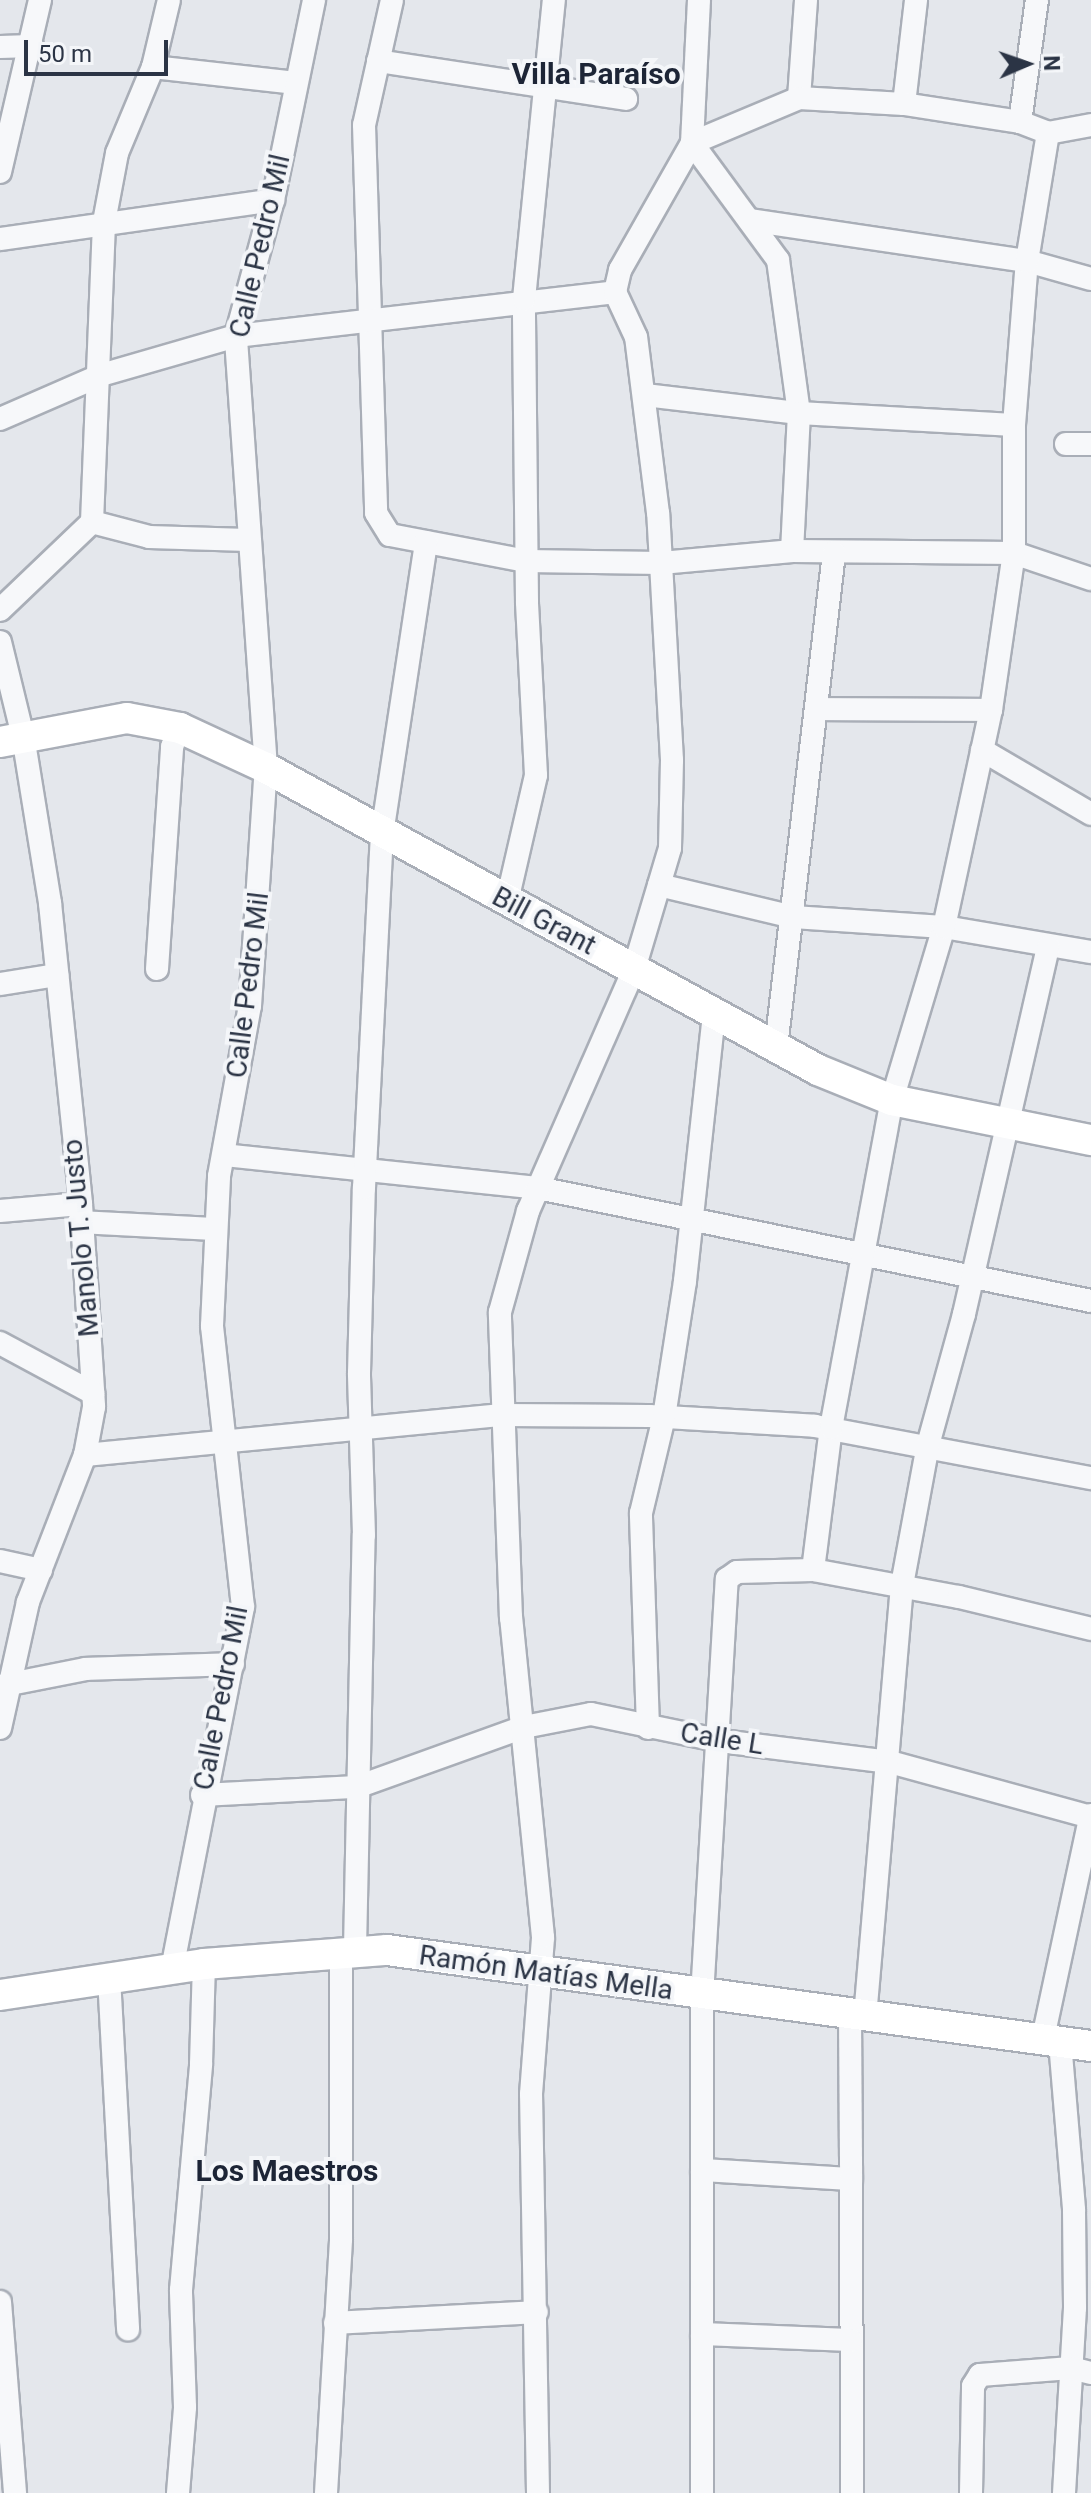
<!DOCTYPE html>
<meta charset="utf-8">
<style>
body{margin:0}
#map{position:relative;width:1091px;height:2493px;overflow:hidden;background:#e4e7ec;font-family:Roboto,sans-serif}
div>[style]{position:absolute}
.roads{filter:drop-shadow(2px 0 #a9aeb7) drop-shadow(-2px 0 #a9aeb7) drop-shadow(0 2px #a9aeb7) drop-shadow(0 -2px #a9aeb7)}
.street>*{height:22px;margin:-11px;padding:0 11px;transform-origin:11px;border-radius:11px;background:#f7f8fa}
.secondary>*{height:30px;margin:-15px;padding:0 15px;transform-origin:15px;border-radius:15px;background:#fff}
span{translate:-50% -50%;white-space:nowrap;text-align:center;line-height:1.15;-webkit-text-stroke:8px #f4f6f9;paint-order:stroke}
.street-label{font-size:28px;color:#2b3445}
.neighbourhood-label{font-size:30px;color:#1d2536;font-weight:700}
.north{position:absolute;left:987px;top:24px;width:80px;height:80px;-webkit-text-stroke:6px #f4f6f9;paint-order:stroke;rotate:88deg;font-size:22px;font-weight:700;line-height:32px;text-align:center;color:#2b3445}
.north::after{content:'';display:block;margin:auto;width:28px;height:36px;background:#2b3445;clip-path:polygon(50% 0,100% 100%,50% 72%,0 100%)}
.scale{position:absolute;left:24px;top:40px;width:144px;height:36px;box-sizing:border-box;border:4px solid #2b3445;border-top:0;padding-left:10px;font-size:24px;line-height:28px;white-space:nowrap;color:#2b3445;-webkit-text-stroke:6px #f4f6f9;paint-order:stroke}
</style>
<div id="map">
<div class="roads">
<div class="street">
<i style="left:392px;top:0;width:128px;rotate:102.6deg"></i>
<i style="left:364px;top:125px;width:388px;rotate:88.2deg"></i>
<i style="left:376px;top:513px;width:26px;rotate:58deg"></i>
<i style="left:390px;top:535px;width:138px;rotate:10.8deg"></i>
<i style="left:526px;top:561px;width:135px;rotate:0.8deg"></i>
<i style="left:661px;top:563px;width:132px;rotate:-5.2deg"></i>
<i style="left:792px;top:551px;width:222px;rotate:0.5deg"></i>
<i style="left:1014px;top:553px;width:81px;rotate:18.7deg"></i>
<i style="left:699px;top:0;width:143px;rotate:92.8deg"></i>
<i style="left:692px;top:143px;width:145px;rotate:53.7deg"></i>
<i style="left:778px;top:260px;width:154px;rotate:82.2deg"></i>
<i style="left:799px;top:413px;width:138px;rotate:92.9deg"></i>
<i style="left:0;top:47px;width:32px;rotate:-2deg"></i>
<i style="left:378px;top:61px;width:251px;rotate:8.7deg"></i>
<i style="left:153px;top:67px;width:144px;rotate:6.4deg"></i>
<i style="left:799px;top:98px;width:98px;rotate:-85.9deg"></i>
<i style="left:904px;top:104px;width:105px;rotate:-83.4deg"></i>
<i style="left:1020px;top:122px;width:123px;rotate:-82.1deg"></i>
<i style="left:0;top:172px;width:177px;rotate:-76.9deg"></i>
<i style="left:749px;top:220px;width:281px;rotate:8.4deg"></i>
<i style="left:1027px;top:261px;width:66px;rotate:15.7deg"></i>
<i style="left:0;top:239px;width:276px;rotate:-8.1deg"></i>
<i style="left:645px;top:395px;width:155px;rotate:6.7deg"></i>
<i style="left:799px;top:413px;width:215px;rotate:3.2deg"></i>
<i style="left:0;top:419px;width:110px;rotate:-23.5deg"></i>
<i style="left:101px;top:375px;width:141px;rotate:-16.1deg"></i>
<i style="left:236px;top:336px;width:382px;rotate:-6.6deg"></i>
<i style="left:1066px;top:444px;width:25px"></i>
<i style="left:92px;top:522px;width:59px;rotate:14.7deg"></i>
<i style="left:149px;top:537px;width:99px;rotate:1.7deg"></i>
<i style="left:0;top:610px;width:127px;rotate:-43.7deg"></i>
<i style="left:92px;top:522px;width:300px;rotate:-87.7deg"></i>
<i style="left:104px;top:222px;width:70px;rotate:-79.3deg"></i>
<i style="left:117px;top:153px;width:93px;rotate:-67.3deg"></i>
<i style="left:153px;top:67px;width:69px;rotate:-76.6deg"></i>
<i style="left:0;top:642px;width:97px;rotate:76.3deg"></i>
<i style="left:23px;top:736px;width:169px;rotate:80.8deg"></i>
<i style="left:50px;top:903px;width:303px;rotate:84.1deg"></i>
<i style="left:81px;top:1204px;width:203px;rotate:86.3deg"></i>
<i style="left:94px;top:1407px;width:49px;rotate:100.6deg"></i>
<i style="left:85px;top:1455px;width:158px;rotate:111.2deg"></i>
<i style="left:28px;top:1602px;width:129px;rotate:102.5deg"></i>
<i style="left:816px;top:709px;width:175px;rotate:0.3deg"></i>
<i style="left:982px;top:750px;width:126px;rotate:30.4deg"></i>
<i style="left:659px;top:885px;width:138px;rotate:13.4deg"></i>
<i style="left:793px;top:917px;width:151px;rotate:3.8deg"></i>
<i style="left:944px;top:927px;width:149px;rotate:9.7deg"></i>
<i style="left:507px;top:901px;width:129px;rotate:-77deg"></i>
<i style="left:536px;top:775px;width:173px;rotate:-93deg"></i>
<i style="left:527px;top:602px;width:303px;rotate:-90.6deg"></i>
<i style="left:524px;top:299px;width:301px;rotate:-84.3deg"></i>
<i style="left:157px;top:969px;width:223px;rotate:-86.1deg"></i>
<i style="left:172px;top:747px;width:20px;rotate:-70deg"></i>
<i style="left:0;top:984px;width:58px;rotate:-9deg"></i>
<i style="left:776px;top:1047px;width:498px;rotate:-83.3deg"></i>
<i style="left:224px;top:1155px;width:316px;rotate:6deg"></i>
<i style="left:538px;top:1188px;width:564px;rotate:11.55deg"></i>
<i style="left:0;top:1211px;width:81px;rotate:-4.9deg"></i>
<i style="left:79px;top:1222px;width:135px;rotate:3deg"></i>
<i style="left:0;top:1343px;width:106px;rotate:28.3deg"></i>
<i style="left:85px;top:1455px;width:419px;rotate:-5.5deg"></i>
<i style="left:502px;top:1415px;width:147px;rotate:0.4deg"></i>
<i style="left:649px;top:1416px;width:166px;rotate:3.4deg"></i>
<i style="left:815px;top:1426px;width:281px;rotate:10.7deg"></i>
<i style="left:0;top:1561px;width:42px;rotate:12.4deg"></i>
<i style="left:813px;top:1570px;width:143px;rotate:-82.8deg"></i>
<i style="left:831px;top:1428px;width:334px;rotate:-79.5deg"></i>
<i style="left:892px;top:1100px;width:181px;rotate:-73.3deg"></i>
<i style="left:944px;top:927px;width:222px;rotate:-77.8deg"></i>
<i style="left:991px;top:710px;width:159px;rotate:-81.7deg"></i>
<i style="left:1014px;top:553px;width:128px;rotate:-90deg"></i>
<i style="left:1014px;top:425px;width:165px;rotate:-85.5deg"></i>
<i style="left:1027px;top:261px;width:130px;rotate:-80.7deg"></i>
<i style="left:0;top:1686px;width:88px;rotate:-11.2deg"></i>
<i style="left:86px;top:1669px;width:147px;rotate:-1.9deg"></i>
<i style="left:648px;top:1728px;width:215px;rotate:-91.9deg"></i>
<i style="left:641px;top:1513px;width:99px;rotate:-76.5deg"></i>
<i style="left:664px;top:1417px;width:138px;rotate:-81.2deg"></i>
<i style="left:685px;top:1281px;width:270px;rotate:-83.8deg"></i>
<i style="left:202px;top:1795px;width:155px;rotate:-3deg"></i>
<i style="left:357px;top:1787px;width:177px;rotate:-19.8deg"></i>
<i style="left:524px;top:1727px;width:68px;rotate:-11deg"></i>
<i style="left:591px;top:1714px;width:133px;rotate:11.7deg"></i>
<i style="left:721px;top:1741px;width:170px;rotate:7.1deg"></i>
<i style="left:890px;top:1762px;width:208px;rotate:15.3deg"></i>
<i style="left:355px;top:1949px;width:414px;rotate:-88.8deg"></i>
<i style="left:364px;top:1535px;width:162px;rotate:-91.8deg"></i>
<i style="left:359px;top:1373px;width:185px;rotate:-88.5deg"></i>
<i style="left:364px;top:1188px;width:354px;rotate:-87.1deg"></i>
<i style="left:382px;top:834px;width:295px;rotate:-81.4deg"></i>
<i style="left:172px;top:1969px;width:369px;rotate:-78.9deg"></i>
<i style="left:243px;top:1607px;width:283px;rotate:-96.3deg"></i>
<i style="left:212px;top:1326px;width:150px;rotate:-87.3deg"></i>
<i style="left:219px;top:1176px;width:173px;rotate:-79.7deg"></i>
<i style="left:250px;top:1006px;width:239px;rotate:-86.2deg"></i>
<i style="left:266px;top:768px;width:433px;rotate:-94deg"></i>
<i style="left:236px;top:336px;width:141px;rotate:-74.8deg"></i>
<i style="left:273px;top:200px;width:204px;rotate:-78.4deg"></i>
<i style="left:109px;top:1977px;width:353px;rotate:86.9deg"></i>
<i style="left:850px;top:2016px;width:163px;rotate:89.6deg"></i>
<i style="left:865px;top:2017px;width:434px;rotate:-85.1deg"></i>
<i style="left:902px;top:1585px;width:142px;rotate:-79.5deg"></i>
<i style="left:928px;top:1445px;width:136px;rotate:-74.6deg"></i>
<i style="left:964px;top:1314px;width:377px;rotate:-77.1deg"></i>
<i style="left:1043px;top:2038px;width:228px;rotate:-77.9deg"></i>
<i style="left:1060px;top:2042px;width:169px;rotate:85.2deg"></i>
<i style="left:1074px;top:2210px;width:98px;rotate:89.4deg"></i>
<i style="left:1075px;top:2308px;width:185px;rotate:93.4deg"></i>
<i style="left:702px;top:2170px;width:149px;rotate:3.5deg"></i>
<i style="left:851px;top:2179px;width:314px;rotate:89.8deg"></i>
<i style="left:0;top:2302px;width:192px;rotate:85.5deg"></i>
<i style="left:335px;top:2323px;width:202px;rotate:-3.1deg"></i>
<i style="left:702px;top:2334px;width:149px;rotate:2.3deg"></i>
<i style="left:178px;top:2493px;width:86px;rotate:-85.3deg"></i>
<i style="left:185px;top:2407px;width:117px;rotate:-92deg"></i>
<i style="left:181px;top:2290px;width:227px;rotate:-84.9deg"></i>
<i style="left:201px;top:2064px;width:100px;rotate:-88.3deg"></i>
<i style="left:326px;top:2493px;width:254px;rotate:-86.6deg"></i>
<i style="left:341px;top:2239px;width:289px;rotate:-90deg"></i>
<i style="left:538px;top:2493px;width:399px;rotate:-91deg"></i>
<i style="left:531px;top:2094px;width:157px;rotate:-85.6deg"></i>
<i style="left:543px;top:1937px;width:321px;rotate:-95.7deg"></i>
<i style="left:511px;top:1618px;width:306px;rotate:-92.1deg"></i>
<i style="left:500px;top:1312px;width:105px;rotate:-74.5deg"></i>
<i style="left:528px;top:1211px;width:264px;rotate:-66.3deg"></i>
<i style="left:634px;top:969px;width:126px;rotate:-73.4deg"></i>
<i style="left:670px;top:848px;width:88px;rotate:-88.7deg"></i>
<i style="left:672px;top:760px;width:247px;rotate:-93.2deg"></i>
<i style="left:658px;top:513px;width:177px;rotate:-97.1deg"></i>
<i style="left:636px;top:337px;width:50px;rotate:-115deg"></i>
<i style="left:615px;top:292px;width:23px;rotate:-77deg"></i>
<i style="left:620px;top:270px;width:146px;rotate:-60.4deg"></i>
<i style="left:692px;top:143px;width:116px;rotate:-22.8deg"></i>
<i style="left:799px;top:98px;width:105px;rotate:3.3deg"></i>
<i style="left:904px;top:104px;width:117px;rotate:8.8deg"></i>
<i style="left:1020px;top:122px;width:30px;rotate:21deg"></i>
<i style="left:1048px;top:133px;width:44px;rotate:-10.5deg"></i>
<i style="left:702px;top:2493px;width:497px;rotate:-90deg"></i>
<i style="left:702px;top:1996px;width:418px;rotate:-86.6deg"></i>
<i style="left:727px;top:1579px;width:12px;rotate:-35deg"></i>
<i style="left:737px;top:1572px;width:76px;rotate:-1.5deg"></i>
<i style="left:813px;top:1570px;width:148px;rotate:10.5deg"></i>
<i style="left:959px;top:1597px;width:136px;rotate:13.6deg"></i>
<i style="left:971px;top:2493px;width:107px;rotate:-88.9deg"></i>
<i style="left:973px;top:2386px;width:13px;rotate:-58deg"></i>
<i style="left:980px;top:2375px;width:91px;rotate:-4.4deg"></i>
<i style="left:1071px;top:2368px;width:21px;rotate:14deg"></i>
</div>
<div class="secondary">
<i style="left:0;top:742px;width:129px;rotate:-10.7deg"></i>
<i style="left:127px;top:718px;width:54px;rotate:10.7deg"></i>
<i style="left:180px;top:728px;width:95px;rotate:24.9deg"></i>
<i style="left:266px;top:768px;width:629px;rotate:28.68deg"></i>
<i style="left:818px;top:1070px;width:80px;rotate:22.1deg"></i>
<i style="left:892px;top:1100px;width:203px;rotate:11.4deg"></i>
<i style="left:0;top:1995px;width:206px;rotate:-8.6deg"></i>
<i style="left:204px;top:1964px;width:184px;rotate:-4.4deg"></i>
<i style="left:387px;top:1950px;width:711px;rotate:7.77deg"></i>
</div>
</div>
<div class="street-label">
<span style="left:260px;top:246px;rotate:-77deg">Calle Pedro Mil</span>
<span style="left:544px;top:921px;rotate:28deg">Bill Grant</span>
<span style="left:248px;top:985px;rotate:-83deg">Calle Pedro Mil</span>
<span style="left:81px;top:1238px;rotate:-95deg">Manolo T. Justo</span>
<span style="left:221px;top:1698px;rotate:-79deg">Calle Pedro Mil</span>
<span style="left:722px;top:1739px;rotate:9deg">Calle L</span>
<span style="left:546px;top:1973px;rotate:8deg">Ramón Matías Mella</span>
</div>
<div class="neighbourhood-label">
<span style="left:596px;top:74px">Villa Paraíso</span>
<span style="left:287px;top:2171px">Los Maestros</span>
</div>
<div class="north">N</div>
<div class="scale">50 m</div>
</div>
